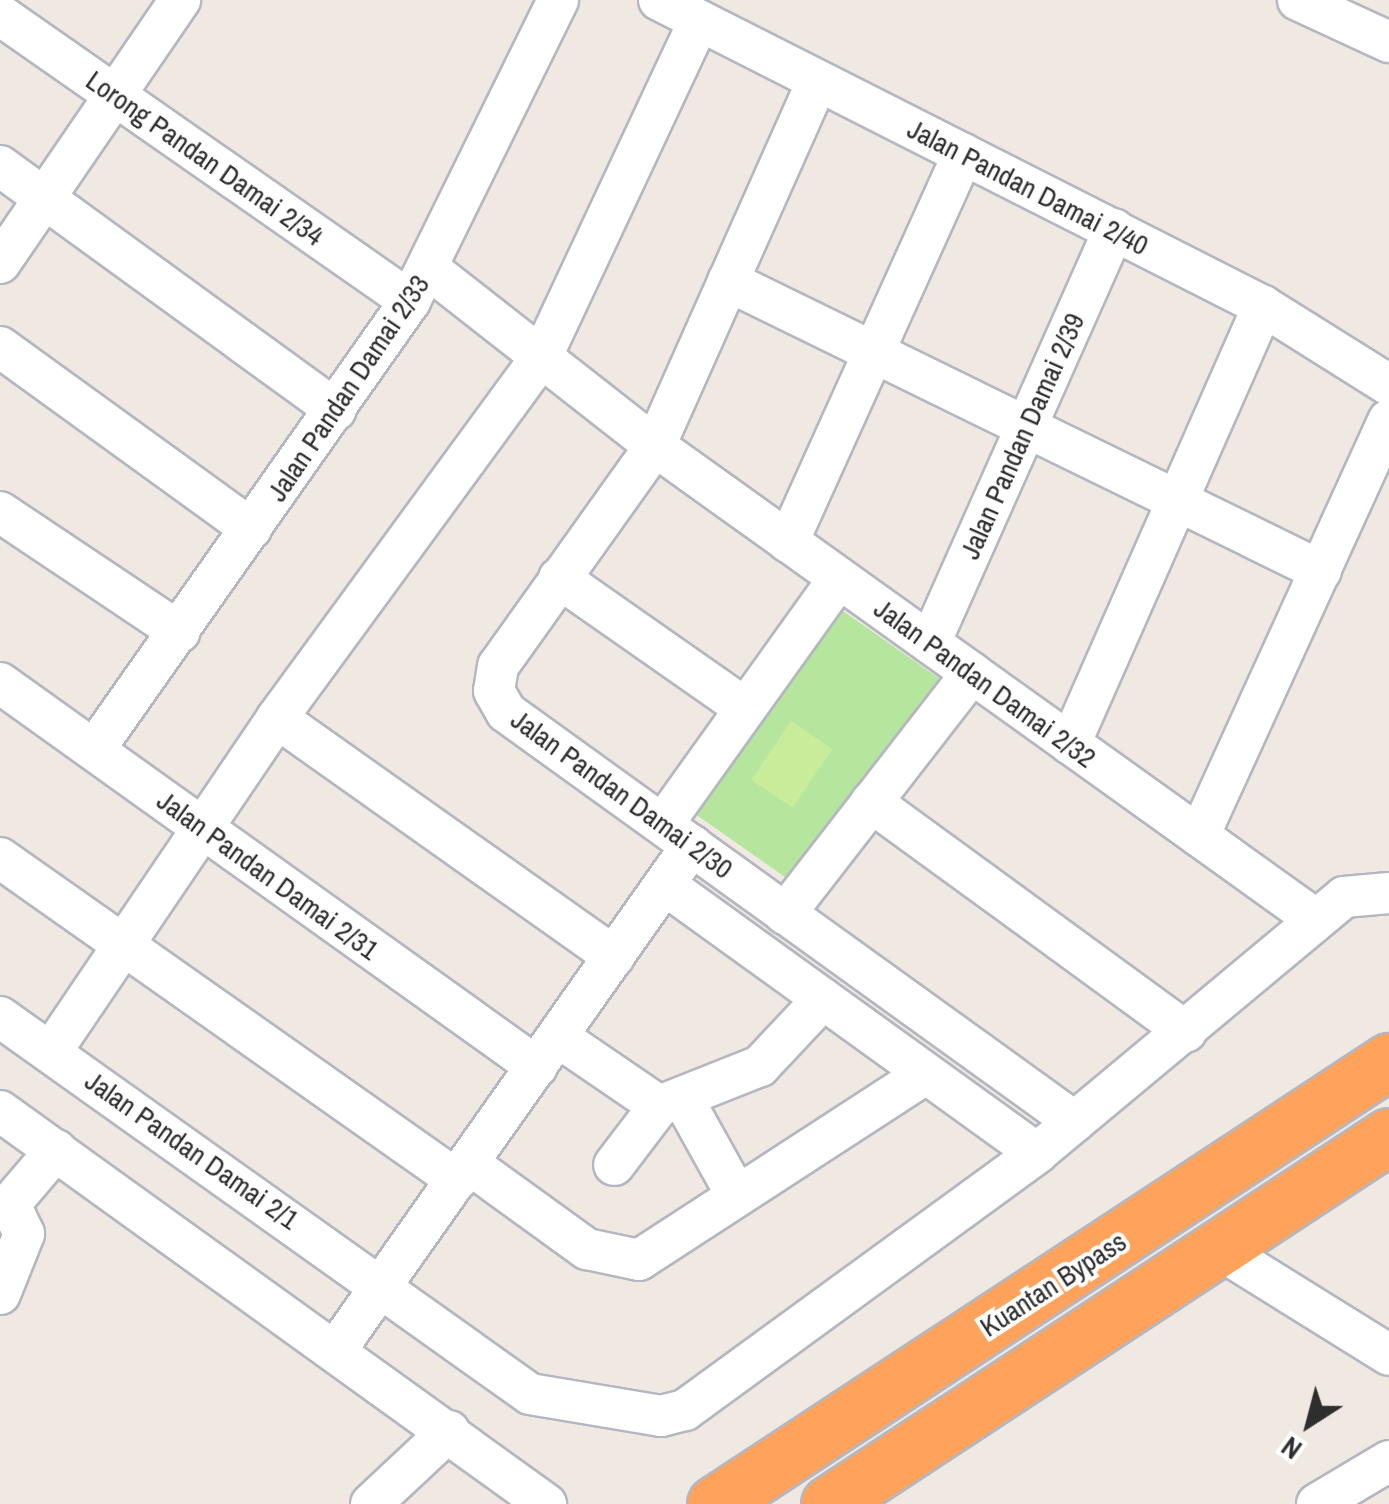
<!DOCTYPE html>
<style>
body{margin:0}
#map{position:relative;width:1389px;height:1504px;overflow:hidden;background:#efe9e1;font-family:"Archivo Narrow",sans-serif}
div>[style]{position:absolute}
.green>*{inset:0;background:#b6e59e;transform-origin:0 0}
.pitch>*{inset:0;background:#c9ec9a;transform-origin:0 0}
.roads{filter:drop-shadow(2px 0 #b4b7c1) drop-shadow(-2px 0 #b4b7c1) drop-shadow(0 2px #b4b7c1) drop-shadow(0 -2px #b4b7c1)}
.minor>*{height:40px;margin:-20px;padding:0 20px;transform-origin:20px;border-radius:20px;background:#fff}
.highway>*{height:55px;margin:-27.5px;padding:0 27.5px;transform-origin:27.5px;border-radius:27.5px;background:#ffa35c}
span{translate:-50% -50%;white-space:nowrap;text-align:center;line-height:1.15;-webkit-text-stroke:8px #fff;paint-order:stroke}
.street-label{font-size:28px;color:#2e2e2e}
.north{position:absolute;left:1259px;top:1374px;width:100px;height:100px;-webkit-text-stroke:8px #fff;paint-order:stroke;rotate:216deg;font-size:28px;font-weight:700;line-height:40px;text-align:center;color:#2e2e2e}
.north::after{content:'';display:block;margin:auto;width:35px;height:45px;background:#2e2e2e;clip-path:polygon(50% 0,100% 100%,50% 72%,0 100%)}
</style>
<div id="map">
<div class="green">
<i style="left:830px;top:602px;width:133px;height:251px;rotate:35deg"></i>
</div>
<div class="pitch">
<i style="left:791px;top:721px;width:50px;height:71px;rotate:34deg"></i>
</div>
<div class="roads">
<div class="minor">
<i style="left:659px;top:0;width:677px;rotate:26.87deg"></i>
<i style="left:1263px;top:306px;width:149px;rotate:32.1deg"></i>
<i style="left:1298px;top:0;width:100px;rotate:24.8deg"></i>
<i style="left:0;top:15px;width:500px;rotate:34.9deg"></i>
<i style="left:817px;top:82px;width:398px;rotate:114deg"></i>
<i style="left:655px;top:446px;width:270px;rotate:125.5deg"></i>
<i style="left:498px;top:666px;width:25px;rotate:99deg"></i>
<i style="left:494px;top:691px;width:24px;rotate:60deg"></i>
<i style="left:506px;top:712px;width:701px;rotate:35.78deg"></i>
<i style="left:0;top:166px;width:415px;rotate:36deg"></i>
<i style="left:0;top:263px;width:319px;rotate:-55.6deg"></i>
<i style="left:429px;top:269px;width:287px;rotate:38.1deg"></i>
<i style="left:655px;top:446px;width:812px;rotate:35.63deg"></i>
<i style="left:728px;top:281px;width:660px;rotate:26.06deg"></i>
<i style="left:0;top:347px;width:310px;rotate:35.9deg"></i>
<i style="left:0;top:512px;width:216px;rotate:33.8deg"></i>
<i style="left:788px;top:542px;width:426px;rotate:-65.7deg"></i>
<i style="left:559px;top:578px;width:227px;rotate:35deg"></i>
<i style="left:930px;top:643px;width:453px;rotate:-66deg"></i>
<i style="left:0;top:683px;width:660px;rotate:35.57deg"></i>
<i style="left:277px;top:718px;width:413px;rotate:35.3deg"></i>
<i style="left:1070px;top:744px;width:479px;rotate:-66.2deg"></i>
<i style="left:94px;top:750px;width:549px;rotate:-54.86deg"></i>
<i style="left:410px;top:301px;width:335px;rotate:-63.8deg"></i>
<i style="left:871px;top:802px;width:390px;rotate:36.1deg"></i>
<i style="left:663px;top:824px;width:302px;rotate:-54.4deg"></i>
<i style="left:1199px;top:836px;width:457px;rotate:-65.5deg"></i>
<i style="left:0;top:858px;width:559px;rotate:35.17deg"></i>
<i style="left:665px;top:885px;width:458px;rotate:35.8deg"></i>
<i style="left:785px;top:914px;width:305px;rotate:-52.2deg"></i>
<i style="left:0;top:1017px;width:650px;rotate:35.43deg"></i>
<i style="left:530px;top:1394px;width:133px;rotate:9.5deg"></i>
<i style="left:661px;top:1416px;width:25px;rotate:-14deg"></i>
<i style="left:685px;top:1410px;width:436px;rotate:-36.1deg"></i>
<i style="left:1037px;top:1153px;width:400px;rotate:-39.8deg"></i>
<i style="left:1344px;top:897px;width:45px;rotate:-5.1deg"></i>
<i style="left:558px;top:1037px;width:122px;rotate:34.3deg"></i>
<i style="left:659px;top:1106px;width:74px;rotate:127.3deg"></i>
<i style="left:51px;top:1052px;width:403px;rotate:-55.9deg"></i>
<i style="left:277px;top:718px;width:451px;rotate:-53.8deg"></i>
<i style="left:543px;top:354px;width:368px;rotate:-64.9deg"></i>
<i style="left:683px;top:1099px;width:111px;rotate:60.9deg"></i>
<i style="left:659px;top:1106px;width:109px;rotate:-21.6deg"></i>
<i style="left:760px;top:1066px;width:92px;rotate:-46.8deg"></i>
<i style="left:0;top:1111px;width:673px;rotate:35.75deg"></i>
<i style="left:468px;top:1163px;width:147px;rotate:35.9deg"></i>
<i style="left:587px;top:1249px;width:53px;rotate:11.9deg"></i>
<i style="left:639px;top:1260px;width:341px;rotate:-33deg"></i>
<i style="left:10px;top:1204px;width:71px;rotate:-49.6deg"></i>
<i style="left:1219px;top:1249px;width:200px;rotate:31.9deg"></i>
<i style="left:0;top:1294px;width:65px;rotate:-68.2deg"></i>
<i style="left:24px;top:1234px;width:33px;rotate:-115deg"></i>
<i style="left:338px;top:1347px;width:614px;rotate:-54.81deg"></i>
<i style="left:371px;top:1504px;width:107px;rotate:-43.1deg"></i>
<i style="left:1317px;top:1504px;width:84px;rotate:-30.8deg"></i>
</div>
<div class="highway">
<i style="left:715px;top:1504px;width:807px;rotate:-33.32deg"></i>
<i style="left:829px;top:1504px;width:670px;rotate:-33.31deg"></i>
</div>
</div>
<div class="street-label">
<span style="left:205px;top:158px;rotate:35deg">Lorong Pandan Damai 2/34</span>
<span style="left:1028px;top:187px;rotate:27deg">Jalan Pandan Damai 2/40</span>
<span style="left:348px;top:388px;rotate:-56deg">Jalan Pandan Damai 2/33</span>
<span style="left:1022px;top:436px;rotate:-66deg">Jalan Pandan Damai 2/39</span>
<span style="left:985px;top:683px;rotate:36deg">Jalan Pandan Damai 2/32</span>
<span style="left:622px;top:794px;rotate:36deg">Jalan Pandan Damai 2/30</span>
<span style="left:268px;top:875px;rotate:36deg">Jalan Pandan Damai 2/31</span>
<span style="left:192px;top:1150px;rotate:35deg">Jalan Pandan Damai 2/1</span>
<span style="left:1053px;top:1284px;rotate:-33deg">Kuantan Bypass</span>
</div>
<div class="north">N</div>
</div>
